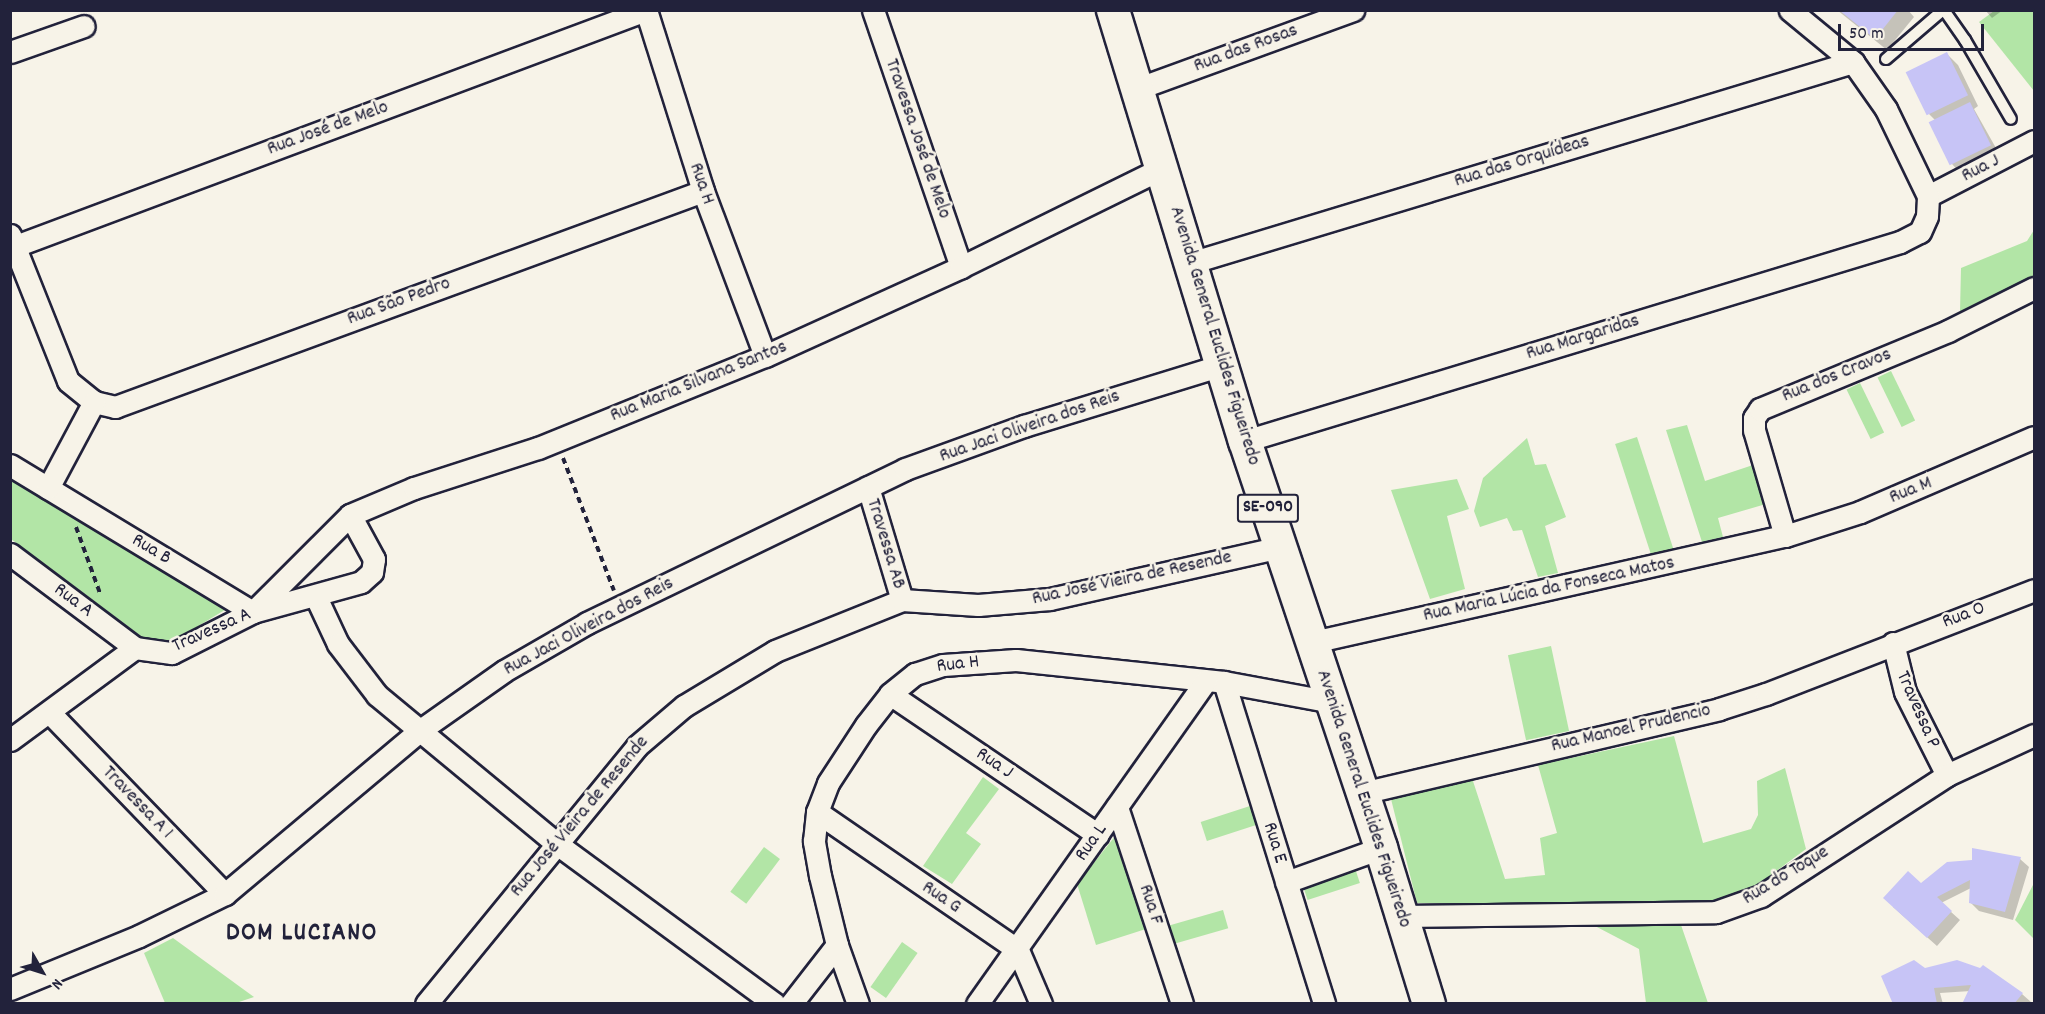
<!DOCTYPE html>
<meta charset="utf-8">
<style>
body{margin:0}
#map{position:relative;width:2045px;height:1014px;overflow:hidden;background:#f7f3e8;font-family:Dekko,sans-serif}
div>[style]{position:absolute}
.green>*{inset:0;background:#b2e5a6;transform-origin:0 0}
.shadow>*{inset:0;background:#0003}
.building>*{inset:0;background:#c7c4f6;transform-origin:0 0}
.path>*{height:4px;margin-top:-2px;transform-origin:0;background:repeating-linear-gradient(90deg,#22223b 0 6px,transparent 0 10.5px)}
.roads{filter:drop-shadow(2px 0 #22223b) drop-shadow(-2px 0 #22223b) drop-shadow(0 2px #22223b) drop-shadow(0 -2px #22223b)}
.lane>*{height:10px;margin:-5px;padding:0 5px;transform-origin:5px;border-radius:5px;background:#f7f3e8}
.street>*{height:21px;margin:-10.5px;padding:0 10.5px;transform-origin:10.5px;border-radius:10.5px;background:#f7f3e8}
.primary>*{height:32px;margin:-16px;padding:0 16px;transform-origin:16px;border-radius:16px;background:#f7f3e8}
span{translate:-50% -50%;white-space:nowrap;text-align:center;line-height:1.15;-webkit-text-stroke:5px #f7f3e8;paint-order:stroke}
.shield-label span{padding:2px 4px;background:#f7f3e8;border:2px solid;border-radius:4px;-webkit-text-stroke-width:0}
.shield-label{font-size:18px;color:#22223b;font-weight:700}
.street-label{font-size:20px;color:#22223b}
.district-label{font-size:26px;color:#22223b;font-weight:700;letter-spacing:1.5px}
.frame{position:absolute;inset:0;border:12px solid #22223b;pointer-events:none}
.north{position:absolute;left:12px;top:942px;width:60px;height:60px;-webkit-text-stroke:4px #f7f3e8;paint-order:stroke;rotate:129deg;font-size:16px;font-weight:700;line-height:24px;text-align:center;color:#22223b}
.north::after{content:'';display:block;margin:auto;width:21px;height:27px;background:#22223b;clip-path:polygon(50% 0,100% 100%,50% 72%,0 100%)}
.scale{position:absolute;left:1838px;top:24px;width:146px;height:27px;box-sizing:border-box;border:3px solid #22223b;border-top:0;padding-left:8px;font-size:18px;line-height:21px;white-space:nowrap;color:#22223b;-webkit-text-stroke:4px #f7f3e8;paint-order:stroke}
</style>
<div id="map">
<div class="green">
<i style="clip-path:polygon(1994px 11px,2034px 11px,2034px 91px,1979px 22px)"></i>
<i style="clip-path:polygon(2034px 230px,2034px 276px,1960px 312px,1961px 268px,2027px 241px)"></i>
<i style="left:1891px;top:371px;width:55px;height:15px;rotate:64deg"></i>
<i style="left:1860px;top:383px;width:55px;height:15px;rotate:64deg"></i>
<i style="clip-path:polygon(1687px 425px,1705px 481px,1756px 464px,1766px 504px,1718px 518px,1723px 537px,1702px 542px,1666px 430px)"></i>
<i style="left:1637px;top:437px;width:118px;height:23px;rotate:72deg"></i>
<i style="clip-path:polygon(1527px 438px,1535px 465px,1546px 464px,1566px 517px,1545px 526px,1558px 573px,1538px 577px,1522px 530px,1513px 531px,1507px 518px,1480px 527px,1474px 511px,1483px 478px)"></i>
<i style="clip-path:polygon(10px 478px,228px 608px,172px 642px,150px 643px,11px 539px)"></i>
<i style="clip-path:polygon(1457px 479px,1469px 509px,1447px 516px,1465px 589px,1430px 599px,1391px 490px)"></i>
<i style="left:1551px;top:646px;width:87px;height:44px;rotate:78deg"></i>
<i style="clip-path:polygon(1674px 736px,1703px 843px,1751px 829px,1758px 815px,1757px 781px,1785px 768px,1806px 849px,1755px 887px,1714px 903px,1417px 903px,1391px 799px,1471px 775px,1505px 879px,1545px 875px,1540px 838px,1557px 833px,1538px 765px)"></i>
<i style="clip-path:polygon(983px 777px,999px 789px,966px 833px,981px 844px,952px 884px,923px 866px)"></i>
<i style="left:1253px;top:805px;width:20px;height:55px;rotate:72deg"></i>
<i style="clip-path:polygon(1120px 830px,1149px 928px,1096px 945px,1077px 884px)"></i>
<i style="left:764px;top:847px;width:20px;height:56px;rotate:37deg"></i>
<i style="left:1354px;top:865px;width:19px;height:55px;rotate:72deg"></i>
<i style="clip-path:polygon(2034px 883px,2034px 939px,2015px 920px)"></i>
<i style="left:1223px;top:910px;width:19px;height:56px;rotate:74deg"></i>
<i style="clip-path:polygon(1681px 925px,1708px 1003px,1646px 1003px,1639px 949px,1595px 926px)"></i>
<i style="clip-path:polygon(173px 938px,254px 997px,236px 1003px,165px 1003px,144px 953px)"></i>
<i style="left:902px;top:942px;width:19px;height:55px;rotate:35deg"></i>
</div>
<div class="shadow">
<i style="clip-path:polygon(1837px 10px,1908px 10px,1914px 17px,1887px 50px)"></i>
<i style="clip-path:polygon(1985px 10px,2003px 10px,1992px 18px)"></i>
<i style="clip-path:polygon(1946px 53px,1958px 65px,1978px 106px,1974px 109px,2001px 157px,1963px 176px,1952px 164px,1936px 121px,1929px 114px)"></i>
<i style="clip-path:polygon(2020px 859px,2029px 867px,2013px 920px,1979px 911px,1970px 902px,1971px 888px,1941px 903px,1960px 920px,1937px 946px,1893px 907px,1926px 889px)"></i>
<i style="clip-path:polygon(1924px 970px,2022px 994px,2031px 1002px,1965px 1004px,1971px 991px,1940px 993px,1943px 1004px,1895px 1004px)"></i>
</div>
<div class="building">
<i style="clip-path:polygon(1839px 10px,1898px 10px,1875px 39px)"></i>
<i style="left:1947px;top:52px;width:48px;height:46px;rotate:64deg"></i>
<i style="left:1970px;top:102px;width:48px;height:46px;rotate:64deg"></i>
<i style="clip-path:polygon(1972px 848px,2021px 857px,2005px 912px,1969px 903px,1970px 880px,1937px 897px,1952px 911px,1927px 938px,1883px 898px,1908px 871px,1921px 883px,1947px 862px,1972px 860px)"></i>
<i style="clip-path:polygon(1914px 960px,1925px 968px,1957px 960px,1980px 968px,1983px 965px,2023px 993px,2014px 1004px,1962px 1004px,1971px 985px,1934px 988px,1937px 1004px,1893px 1004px,1881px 976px)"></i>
</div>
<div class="path">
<i style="left:563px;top:458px;width:142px;rotate:69deg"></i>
<i style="left:76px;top:527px;width:73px;rotate:70.1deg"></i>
</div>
<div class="roads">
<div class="lane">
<i style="left:1944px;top:10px;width:37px;rotate:55deg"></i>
<i style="left:1965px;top:40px;width:91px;rotate:59.8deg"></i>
<i style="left:1886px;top:59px;width:75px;rotate:-40.7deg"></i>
</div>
<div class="street">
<i style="left:646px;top:10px;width:190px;rotate:72.5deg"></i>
<i style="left:703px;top:191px;width:176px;rotate:69.4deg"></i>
<i style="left:873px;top:10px;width:272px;rotate:71.1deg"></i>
<i style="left:10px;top:52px;width:78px;rotate:-19.4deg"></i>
<i style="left:1139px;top:88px;width:228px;rotate:-20deg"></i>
<i style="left:1928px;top:196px;width:119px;rotate:-27.4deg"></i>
<i style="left:10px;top:235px;width:157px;rotate:68.3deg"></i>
<i style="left:68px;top:381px;width:33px;rotate:39deg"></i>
<i style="left:94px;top:402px;width:22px;rotate:13deg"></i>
<i style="left:115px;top:407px;width:626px;rotate:-20.17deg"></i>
<i style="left:10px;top:248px;width:679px;rotate:-20.52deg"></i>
<i style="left:1190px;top:263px;width:693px;rotate:-16.87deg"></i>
<i style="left:1245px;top:441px;width:685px;rotate:-16.9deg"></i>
<i style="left:1900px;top:242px;width:22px;rotate:-27deg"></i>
<i style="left:1920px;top:232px;width:17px;rotate:-66deg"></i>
<i style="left:1927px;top:216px;width:20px;rotate:-87deg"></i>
<i style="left:1928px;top:196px;width:97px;rotate:-115.8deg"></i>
<i style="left:1886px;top:109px;width:57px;rotate:-125.1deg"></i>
<i style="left:1853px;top:62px;width:82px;rotate:-140.5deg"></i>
<i style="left:10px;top:465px;width:284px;rotate:31.2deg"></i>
<i style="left:253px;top:612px;width:137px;rotate:-45deg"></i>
<i style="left:350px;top:515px;width:69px;rotate:-22.9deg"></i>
<i style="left:414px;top:488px;width:130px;rotate:-17.9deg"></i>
<i style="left:538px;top:448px;width:245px;rotate:-22.1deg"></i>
<i style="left:765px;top:356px;width:215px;rotate:-24.4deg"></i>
<i style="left:961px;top:267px;width:224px;rotate:-26.2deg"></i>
<i style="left:868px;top:487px;width:118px;rotate:73.3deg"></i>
<i style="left:48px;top:488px;width:98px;rotate:-61.9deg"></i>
<i style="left:1785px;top:536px;width:110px;rotate:-106.3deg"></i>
<i style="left:1754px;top:430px;width:12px;rotate:-90deg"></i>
<i style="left:1754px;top:418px;width:11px;rotate:-56deg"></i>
<i style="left:1760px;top:409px;width:204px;rotate:-22.5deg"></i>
<i style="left:1948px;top:331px;width:96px;rotate:-26.6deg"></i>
<i style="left:10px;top:554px;width:156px;rotate:36.9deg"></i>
<i style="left:316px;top:597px;width:52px;rotate:64.9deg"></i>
<i style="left:338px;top:644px;width:64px;rotate:52.6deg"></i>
<i style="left:377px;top:695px;width:234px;rotate:39.6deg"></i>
<i style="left:557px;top:844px;width:270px;rotate:36.3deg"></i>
<i style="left:1313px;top:642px;width:484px;rotate:-12.7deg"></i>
<i style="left:1785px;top:536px;width:79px;rotate:-17.7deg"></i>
<i style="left:1860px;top:512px;width:189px;rotate:-23.3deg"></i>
<i style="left:1893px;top:643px;width:50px;rotate:76.2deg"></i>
<i style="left:1905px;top:692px;width:93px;rotate:63.2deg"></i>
<i style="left:1224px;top:682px;width:337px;rotate:72.7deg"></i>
<i style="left:890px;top:694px;width:251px;rotate:34.1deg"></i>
<i style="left:50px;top:713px;width:252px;rotate:46deg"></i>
<i style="left:10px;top:740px;width:155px;rotate:-36.4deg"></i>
<i style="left:135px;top:648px;width:37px;rotate:8deg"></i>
<i style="left:172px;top:653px;width:91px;rotate:-26.8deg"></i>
<i style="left:253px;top:612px;width:112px;rotate:-15.5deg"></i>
<i style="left:361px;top:582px;width:15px;rotate:-42deg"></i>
<i style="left:372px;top:572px;width:13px;rotate:-81deg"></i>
<i style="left:374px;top:559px;width:50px;rotate:-118.6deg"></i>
<i style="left:1362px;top:793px;width:367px;rotate:-13.2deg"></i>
<i style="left:1719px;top:709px;width:49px;rotate:-17.7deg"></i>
<i style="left:1766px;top:694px;width:287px;rotate:-21.2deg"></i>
<i style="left:1117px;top:807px;width:207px;rotate:71.7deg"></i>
<i style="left:817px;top:812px;width:244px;rotate:34.5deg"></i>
<i style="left:1018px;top:950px;width:59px;rotate:66.9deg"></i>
<i style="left:1286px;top:882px;width:101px;rotate:-19.7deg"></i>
<i style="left:1401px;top:916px;width:315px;rotate:-0.7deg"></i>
<i style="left:1716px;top:912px;width:48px;rotate:-19.6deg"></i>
<i style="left:1761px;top:896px;width:222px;rotate:-33deg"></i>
<i style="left:1947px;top:775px;width:96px;rotate:-24.7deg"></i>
<i style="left:10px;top:989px;width:139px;rotate:-22.3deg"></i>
<i style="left:139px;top:936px;width:96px;rotate:-26deg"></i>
<i style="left:225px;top:894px;width:253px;rotate:-40deg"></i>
<i style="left:419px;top:731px;width:104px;rotate:-35.2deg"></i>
<i style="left:504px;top:671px;width:96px;rotate:-30deg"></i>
<i style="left:587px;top:623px;width:353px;rotate:-25.8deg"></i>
<i style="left:905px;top:469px;width:127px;rotate:-19.9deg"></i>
<i style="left:1024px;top:426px;width:207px;rotate:-17.1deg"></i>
<i style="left:426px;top:1004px;width:333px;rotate:-50.7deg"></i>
<i style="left:637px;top:746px;width:62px;rotate:-40.4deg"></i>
<i style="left:684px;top:706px;width:106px;rotate:-31.1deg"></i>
<i style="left:775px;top:651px;width:137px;rotate:-21.9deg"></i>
<i style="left:902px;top:600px;width:76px;rotate:3.8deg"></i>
<i style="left:978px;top:605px;width:72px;rotate:-4.8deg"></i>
<i style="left:1050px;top:599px;width:236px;rotate:-12.7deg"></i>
<i style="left:791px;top:1004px;width:75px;rotate:-52.1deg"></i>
<i style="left:858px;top:1004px;width:63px;rotate:-109.6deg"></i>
<i style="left:837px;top:945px;width:71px;rotate:-103.8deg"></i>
<i style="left:820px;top:876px;width:36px;rotate:-100deg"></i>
<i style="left:814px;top:841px;width:29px;rotate:-84deg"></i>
<i style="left:817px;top:812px;width:31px;rotate:-69deg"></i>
<i style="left:828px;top:783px;width:69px;rotate:-56.8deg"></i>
<i style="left:866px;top:725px;width:39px;rotate:-52deg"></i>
<i style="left:890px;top:694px;width:32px;rotate:-39deg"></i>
<i style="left:915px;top:674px;width:29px;rotate:-18deg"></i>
<i style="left:943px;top:665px;width:73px;rotate:-3.9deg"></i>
<i style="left:1016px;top:660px;width:209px;rotate:6deg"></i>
<i style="left:1224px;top:682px;width:110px;rotate:10.5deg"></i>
<i style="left:977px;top:1004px;width:396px;rotate:-54.7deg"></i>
</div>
<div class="primary">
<i style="left:1113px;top:10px;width:451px;rotate:73deg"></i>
<i style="left:1245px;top:441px;width:429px;rotate:71.5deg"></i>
<i style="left:1381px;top:848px;width:163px;rotate:72.9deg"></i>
</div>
</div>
<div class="shield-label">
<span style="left:1268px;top:508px">SE-090</span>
</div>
<div class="street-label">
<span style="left:1246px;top:49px;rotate:-20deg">Rua das Rosas</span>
<span style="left:328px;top:129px;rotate:-20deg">Rua José de Melo</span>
<span style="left:917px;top:139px;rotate:71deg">Travessa José de Melo</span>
<span style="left:1522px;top:162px;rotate:-17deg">Rua das Orquídeas</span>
<span style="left:1981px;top:169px;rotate:-27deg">Rua J</span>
<span style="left:701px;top:184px;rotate:71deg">Rua H</span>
<span style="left:399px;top:302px;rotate:-20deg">Rua São Pedro</span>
<span style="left:1214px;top:336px;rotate:73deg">Avenida General Euclides Figueiredo</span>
<span style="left:1583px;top:338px;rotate:-17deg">Rua Margaridas</span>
<span style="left:1837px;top:376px;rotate:-22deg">Rua dos Cravos</span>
<span style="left:699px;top:382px;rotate:-22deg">Rua Maria Silvana Santos</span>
<span style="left:1030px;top:427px;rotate:-19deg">Rua Jaci Oliveira dos Reis</span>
<span style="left:1911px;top:491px;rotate:-22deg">Rua M</span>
<span style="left:885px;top:544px;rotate:73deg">Travessa AB</span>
<span style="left:151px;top:550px;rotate:31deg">Rua B</span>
<span style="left:1132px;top:579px;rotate:-12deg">Rua José Vieira de Resende</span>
<span style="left:1549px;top:590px;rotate:-12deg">Rua Maria Lúcia da Fonseca Matos</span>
<span style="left:73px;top:601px;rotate:37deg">Rua A</span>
<span style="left:1964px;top:616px;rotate:-21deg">Rua O</span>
<span style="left:589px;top:627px;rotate:-28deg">Rua Jaci Oliveira dos Reis</span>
<span style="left:212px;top:631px;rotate:-24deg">Travessa A</span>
<span style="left:958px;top:665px;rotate:-7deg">Rua H</span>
<span style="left:1917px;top:710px;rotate:66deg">Travessa P</span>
<span style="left:1631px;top:729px;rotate:-13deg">Rua Manoel Prudencio</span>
<span style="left:994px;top:764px;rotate:34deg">Rua J</span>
<span style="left:1363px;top:799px;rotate:72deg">Avenida General Euclides Figueiredo</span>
<span style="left:137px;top:803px;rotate:46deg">Travessa A 1</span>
<span style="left:580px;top:817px;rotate:-50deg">Rua José Vieira de Resende</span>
<span style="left:1092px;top:843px;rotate:-55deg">Rua L</span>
<span style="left:1274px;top:843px;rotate:73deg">Rua E</span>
<span style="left:1786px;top:876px;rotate:-31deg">Rua do Toque</span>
<span style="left:941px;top:898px;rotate:34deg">Rua G</span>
<span style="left:1150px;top:905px;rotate:72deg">Rua F</span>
</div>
<div class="district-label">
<span style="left:302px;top:934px">DOM LUCIANO</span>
</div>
<div class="frame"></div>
<div class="north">N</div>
<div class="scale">50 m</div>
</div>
